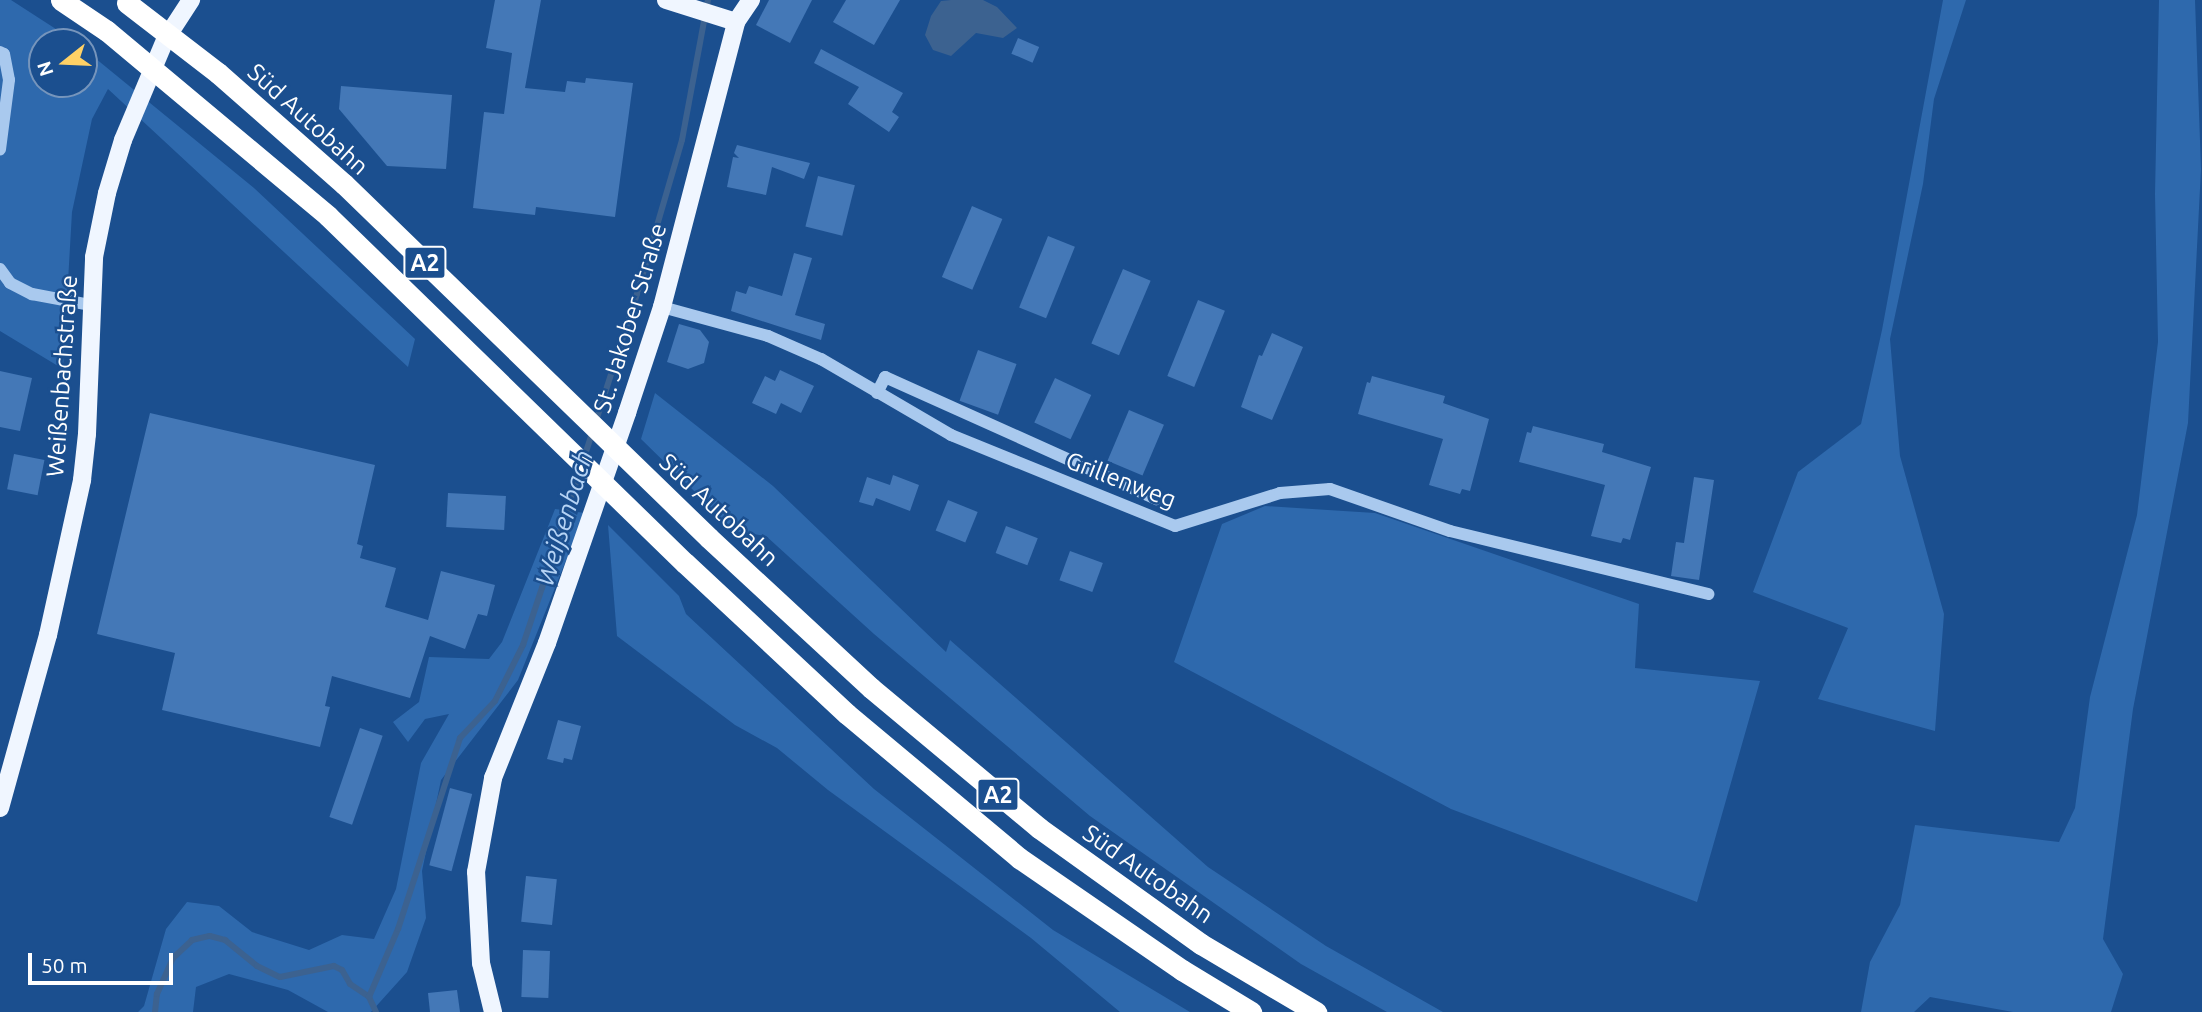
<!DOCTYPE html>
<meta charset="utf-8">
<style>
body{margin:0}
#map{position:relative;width:2202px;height:1012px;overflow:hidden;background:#1b4f8f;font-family:Ubuntu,sans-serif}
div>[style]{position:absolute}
.green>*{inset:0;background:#2e69ad}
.water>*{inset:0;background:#3c6290}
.stream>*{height:6px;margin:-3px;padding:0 3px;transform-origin:3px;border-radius:3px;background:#3c6290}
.building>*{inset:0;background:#4478b7;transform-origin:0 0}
.minor>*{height:12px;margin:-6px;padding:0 6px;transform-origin:6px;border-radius:6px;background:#a9c9ee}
.major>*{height:18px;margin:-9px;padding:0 9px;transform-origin:9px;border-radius:9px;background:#f0f6ff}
.highway>*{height:21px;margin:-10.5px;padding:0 10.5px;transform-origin:10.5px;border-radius:10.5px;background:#fff}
.highway-bridge>*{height:21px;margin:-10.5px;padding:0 10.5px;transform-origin:10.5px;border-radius:10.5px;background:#fff}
span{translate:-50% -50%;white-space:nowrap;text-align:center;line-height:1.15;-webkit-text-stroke:5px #1b4f8f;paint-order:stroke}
.shield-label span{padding:2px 5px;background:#1b4f8f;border:2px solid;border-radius:5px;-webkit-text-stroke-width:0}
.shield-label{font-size:23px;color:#fff;font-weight:700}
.street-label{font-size:24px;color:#fff}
.water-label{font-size:26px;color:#b5d3f5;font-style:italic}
.north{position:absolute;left:28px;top:28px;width:70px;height:70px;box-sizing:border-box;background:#1b4f8f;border:2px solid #7695bc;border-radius:50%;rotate:252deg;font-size:19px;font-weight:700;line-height:28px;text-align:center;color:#fff}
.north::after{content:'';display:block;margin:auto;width:24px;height:32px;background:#ffd166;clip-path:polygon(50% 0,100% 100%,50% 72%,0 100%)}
.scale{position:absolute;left:28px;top:953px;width:145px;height:32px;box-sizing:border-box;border:4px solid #fff;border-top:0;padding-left:9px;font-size:21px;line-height:24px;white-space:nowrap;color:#fff;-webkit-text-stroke:5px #1b4f8f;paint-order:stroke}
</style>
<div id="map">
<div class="green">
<i style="clip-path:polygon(0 0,11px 0,76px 42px,42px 42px,42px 84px,84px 84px,84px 49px,254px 188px,415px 339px,408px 367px,108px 89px,92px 119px,72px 212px,63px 369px,0 331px)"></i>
<i style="clip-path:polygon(1943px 0,1966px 0,1934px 99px,1923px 184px,1890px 339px,1900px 456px,1944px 614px,1935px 731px,1818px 699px,1848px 628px,1753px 592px,1798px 472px,1861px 424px,1882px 330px)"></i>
<i style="clip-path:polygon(2159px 0,2195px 0,2201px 169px,2188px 423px,2133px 709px,2103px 939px,2123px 974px,2111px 1012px,2013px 1012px,1930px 997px,1914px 1012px,1861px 1012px,1870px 962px,1900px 905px,1915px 825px,2059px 842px,2075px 808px,2090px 697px,2137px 515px,2158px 342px,2155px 194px)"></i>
<i style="clip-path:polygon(655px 393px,773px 486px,946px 652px,950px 640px,1208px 867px,1326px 946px,1443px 1012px,1387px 1012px,1301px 964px,1090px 816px,874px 634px,766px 536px,735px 531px,641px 439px)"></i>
<i style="clip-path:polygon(1265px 506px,1375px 513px,1639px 604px,1635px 668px,1760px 681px,1697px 902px,1451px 809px,1174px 662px,1222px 524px)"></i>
<i style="clip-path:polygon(555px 509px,585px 513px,518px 680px,441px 780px,422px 871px,426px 918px,407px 972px,371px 1012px,328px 1012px,288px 990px,229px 974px,196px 987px,193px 1012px,138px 1012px,144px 1006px,166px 929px,187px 902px,219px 906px,252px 932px,309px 950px,342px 935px,374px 939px,396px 889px,421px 763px,449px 714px,425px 719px,408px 742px,393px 722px,419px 702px,429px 657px,489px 659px,502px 642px)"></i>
<i style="clip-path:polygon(608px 525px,679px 596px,686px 614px,874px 789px,1053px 930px,1190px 1012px,1120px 1012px,1031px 938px,828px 790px,777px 748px,735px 725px,617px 636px)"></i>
</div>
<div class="water">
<i style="clip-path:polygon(951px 0,983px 0,997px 7px,1017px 28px,1003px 38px,976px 33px,951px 56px,933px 50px,925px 35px,931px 16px,941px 1px)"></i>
</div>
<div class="stream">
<i style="left:155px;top:1012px;width:18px;rotate:-84deg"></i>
<i style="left:157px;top:994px;width:39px;rotate:-66deg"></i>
<i style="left:173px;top:958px;width:26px;rotate:-43deg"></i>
<i style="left:192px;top:940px;width:18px;rotate:-13deg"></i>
<i style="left:210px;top:936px;width:16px;rotate:15deg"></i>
<i style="left:225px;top:940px;width:41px;rotate:39.1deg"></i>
<i style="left:257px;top:966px;width:25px;rotate:26deg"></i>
<i style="left:280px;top:977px;width:55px;rotate:-11.5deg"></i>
<i style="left:334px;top:966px;width:9px;rotate:27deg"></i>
<i style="left:342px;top:970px;width:16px;rotate:60deg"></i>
<i style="left:350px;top:984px;width:23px;rotate:34deg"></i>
<i style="left:376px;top:1012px;width:17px;rotate:-115deg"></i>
<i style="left:369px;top:997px;width:74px;rotate:-66.9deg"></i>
<i style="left:398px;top:929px;width:201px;rotate:-72deg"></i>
<i style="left:460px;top:738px;width:51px;rotate:-46.6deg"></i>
<i style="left:495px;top:701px;width:63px;rotate:-63.4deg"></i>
<i style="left:523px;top:645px;width:60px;rotate:-71.6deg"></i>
<i style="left:542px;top:588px;width:309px;rotate:-72.1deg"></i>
<i style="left:637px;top:294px;width:160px;rotate:-73.7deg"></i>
<i style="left:682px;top:140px;width:142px;rotate:-79.5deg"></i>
</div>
<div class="building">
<i style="clip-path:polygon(495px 0,541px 0,525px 88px,565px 92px,567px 81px,585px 83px,586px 78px,633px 83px,615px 217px,536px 207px,535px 215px,473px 208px,484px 112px,504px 114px,512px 53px,486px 48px)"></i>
<i style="clip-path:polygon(769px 0,812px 0,790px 43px,756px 25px)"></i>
<i style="clip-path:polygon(846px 0,900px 0,874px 45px,833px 22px)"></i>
<i style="left:1018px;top:38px;width:23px;height:17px;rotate:23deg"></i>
<i style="clip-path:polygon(821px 49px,903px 93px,892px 112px,899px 117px,889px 132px,848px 104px,859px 87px,814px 63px)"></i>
<i style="clip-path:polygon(341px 86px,452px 95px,446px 169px,387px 166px,339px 109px)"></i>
<i style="clip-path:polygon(737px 145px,810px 163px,804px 179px,772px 167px,766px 195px,727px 187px,733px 157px,739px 158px,734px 153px)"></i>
<i style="left:818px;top:176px;width:38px;height:52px;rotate:14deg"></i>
<i style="left:972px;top:206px;width:33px;height:77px;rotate:23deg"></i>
<i style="left:1048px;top:236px;width:29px;height:77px;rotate:22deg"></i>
<i style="clip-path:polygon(794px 253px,812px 258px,795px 315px,825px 324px,821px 340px,731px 311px,736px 291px,746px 294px,749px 286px,782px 296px)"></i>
<i style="left:1123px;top:269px;width:30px;height:81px;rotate:23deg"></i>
<i style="left:1198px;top:300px;width:29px;height:82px;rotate:22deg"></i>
<i style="clip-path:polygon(679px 324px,700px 330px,709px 342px,704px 363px,688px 369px,667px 362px)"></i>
<i style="clip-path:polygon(1272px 333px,1303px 347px,1272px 420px,1241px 407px,1259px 355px,1262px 356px)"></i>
<i style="left:978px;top:350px;width:41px;height:54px;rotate:20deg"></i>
<i style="clip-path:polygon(780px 370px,814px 386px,801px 413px,781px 403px,776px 414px,752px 403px,765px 376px,775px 381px)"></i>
<i style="clip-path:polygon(0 371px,32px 378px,20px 431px,0 427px)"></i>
<i style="clip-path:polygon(1372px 376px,1445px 396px,1443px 403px,1489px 419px,1470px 491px,1462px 489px,1460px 494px,1429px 485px,1443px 439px,1358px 414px,1367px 382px,1370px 383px)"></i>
<i style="left:1055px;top:378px;width:40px;height:49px;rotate:25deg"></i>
<i style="left:1129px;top:410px;width:38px;height:55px;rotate:23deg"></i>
<i style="clip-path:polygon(150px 413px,375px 465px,357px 544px,363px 546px,360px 558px,396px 568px,385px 607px,428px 620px,441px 571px,495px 585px,487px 616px,478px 614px,465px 649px,430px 636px,410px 698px,332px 676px,325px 706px,330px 707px,320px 747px,162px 710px,175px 653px,97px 634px)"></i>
<i style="clip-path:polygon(1533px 426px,1604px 444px,1602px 452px,1651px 467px,1630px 540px,1623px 538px,1621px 543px,1591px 536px,1605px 485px,1519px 462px,1527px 432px,1531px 433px)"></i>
<i style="left:14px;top:454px;width:31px;height:36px;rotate:11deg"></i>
<i style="clip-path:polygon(893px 475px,919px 485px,910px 511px,876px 498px,873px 506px,859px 502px,867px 477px,890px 485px)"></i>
<i style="clip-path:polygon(1694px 477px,1714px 480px,1699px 580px,1671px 576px,1676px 542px,1684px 543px)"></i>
<i style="left:448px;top:493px;width:58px;height:34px;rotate:3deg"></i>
<i style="left:948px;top:500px;width:32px;height:33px;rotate:22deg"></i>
<i style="left:1006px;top:526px;width:34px;height:29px;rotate:21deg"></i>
<i style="left:1070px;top:551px;width:35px;height:31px;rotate:20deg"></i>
<i style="clip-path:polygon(558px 720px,581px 726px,572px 760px,564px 758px,563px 763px,547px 759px)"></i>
<i style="left:360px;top:728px;width:24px;height:94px;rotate:19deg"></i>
<i style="left:450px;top:788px;width:23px;height:80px;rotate:15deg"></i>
<i style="left:526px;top:876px;width:31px;height:46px;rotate:6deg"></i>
<i style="left:523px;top:950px;width:27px;height:47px;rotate:2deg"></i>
<i style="clip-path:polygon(457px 990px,460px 1012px,430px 1012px,428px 993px)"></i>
</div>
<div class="minor">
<i style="left:0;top:52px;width:4px;rotate:27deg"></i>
<i style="left:4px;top:54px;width:26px;rotate:79deg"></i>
<i style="left:9px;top:80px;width:70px;rotate:97.4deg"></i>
<i style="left:0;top:269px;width:17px;rotate:54deg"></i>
<i style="left:10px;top:283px;width:25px;rotate:27deg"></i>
<i style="left:32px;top:294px;width:60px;rotate:10.6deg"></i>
<i style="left:662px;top:307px;width:110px;rotate:15.3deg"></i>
<i style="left:768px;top:336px;width:58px;rotate:23.5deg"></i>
<i style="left:821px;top:359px;width:151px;rotate:30.3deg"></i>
<i style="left:951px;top:435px;width:242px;rotate:22.1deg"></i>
<i style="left:1175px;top:526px;width:110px;rotate:-17.4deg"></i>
<i style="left:1280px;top:493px;width:50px;rotate:-4.6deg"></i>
<i style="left:1330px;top:489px;width:127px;rotate:19.3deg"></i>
<i style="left:1450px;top:531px;width:266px;rotate:13.7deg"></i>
<i style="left:877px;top:393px;width:18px;rotate:-63deg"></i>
<i style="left:885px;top:377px;width:298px;rotate:24.2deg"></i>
</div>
<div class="major">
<i style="left:666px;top:0;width:73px;rotate:17.4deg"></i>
<i style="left:0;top:808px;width:180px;rotate:-74.5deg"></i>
<i style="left:48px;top:635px;width:159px;rotate:-77.6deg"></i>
<i style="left:82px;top:480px;width:46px;rotate:-83.8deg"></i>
<i style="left:87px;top:434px;width:177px;rotate:-87.7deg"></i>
<i style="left:94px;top:257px;width:65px;rotate:-78.5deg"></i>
<i style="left:107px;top:193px;width:55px;rotate:-73.2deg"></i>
<i style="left:123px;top:140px;width:108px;rotate:-67.2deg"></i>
<i style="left:165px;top:40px;width:48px;rotate:-57deg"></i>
<i style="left:493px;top:1012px;width:50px;rotate:-103.8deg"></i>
<i style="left:481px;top:963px;width:91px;rotate:-93.1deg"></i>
<i style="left:476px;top:872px;width:96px;rotate:-79.7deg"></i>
<i style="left:493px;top:778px;width:145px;rotate:-68.2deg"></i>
<i style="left:547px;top:643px;width:244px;rotate:-70.8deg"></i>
<i style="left:627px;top:413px;width:112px;rotate:-71.7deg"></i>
<i style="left:662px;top:307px;width:294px;rotate:-75.4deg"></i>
<i style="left:736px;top:22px;width:27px;rotate:-56deg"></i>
</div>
<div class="highway">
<i style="left:61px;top:0;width:55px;rotate:34deg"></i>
<i style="left:709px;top:538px;width:221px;rotate:42.8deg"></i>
<i style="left:871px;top:688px;width:219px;rotate:39.8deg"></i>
<i style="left:1039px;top:828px;width:199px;rotate:35.6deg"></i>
<i style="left:1201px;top:944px;width:134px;rotate:30.6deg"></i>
<i style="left:685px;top:563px;width:221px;rotate:43deg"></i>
<i style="left:847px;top:714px;width:224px;rotate:39.9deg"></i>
<i style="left:1019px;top:858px;width:198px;rotate:34.5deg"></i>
<i style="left:1182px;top:970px;width:81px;rotate:31.3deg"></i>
</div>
<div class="highway-bridge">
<i style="left:127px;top:3px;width:115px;rotate:37.6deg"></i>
<i style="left:218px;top:73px;width:168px;rotate:41.4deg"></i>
<i style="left:344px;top:184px;width:508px;rotate:44.12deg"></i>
<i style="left:107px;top:31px;width:288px;rotate:39.9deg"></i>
<i style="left:328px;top:216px;width:498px;rotate:44.2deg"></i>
</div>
<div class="shield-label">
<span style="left:425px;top:263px">A2</span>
<span style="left:998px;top:795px">A2</span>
</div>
<div class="street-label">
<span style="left:308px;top:119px;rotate:42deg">Süd Autobahn</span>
<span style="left:630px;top:318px;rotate:-73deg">St. Jakober Straße</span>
<span style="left:62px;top:376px;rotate:-86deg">Weißenbachstraße</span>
<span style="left:1121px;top:480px;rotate:21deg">Grillenweg</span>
<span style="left:719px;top:510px;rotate:43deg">Süd Autobahn</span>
<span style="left:1148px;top:874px;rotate:35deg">Süd Autobahn</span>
</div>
<div class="water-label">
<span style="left:564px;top:518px;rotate:-73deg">Weißenbach</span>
</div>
<div class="north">N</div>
<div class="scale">50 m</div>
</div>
